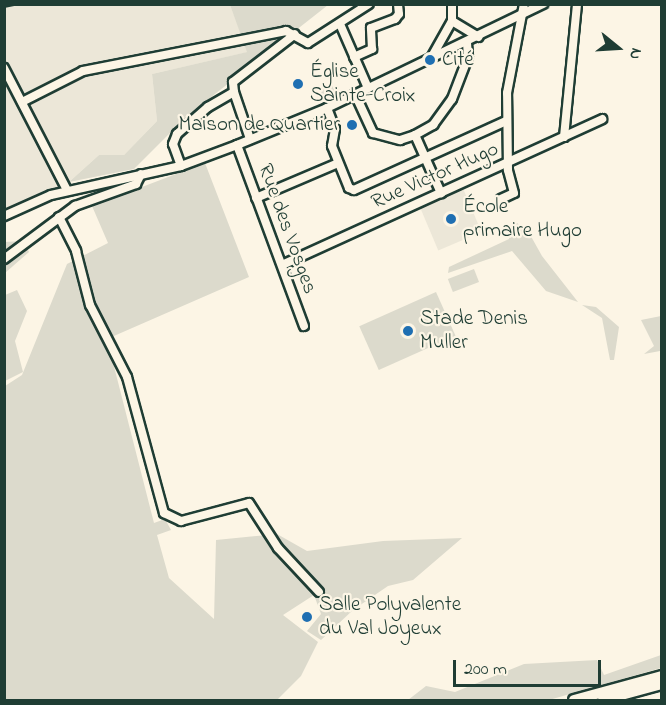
<!DOCTYPE html>
<meta charset="utf-8">
<style>
body{margin:0}
#map{position:relative;width:666px;height:705px;overflow:hidden;background:#fcf5e5;font-family:"Indie Flower",sans-serif}
div>[style]{position:absolute}
.built>*{inset:0;background:#ece7d8;transform-origin:0 0}
.green>*{inset:0;background:#dcdacc;transform-origin:0 0}
.roads{filter:drop-shadow(2px 0 #1f3d34) drop-shadow(-2px 0 #1f3d34) drop-shadow(0 2px #1f3d34) drop-shadow(0 -2px #1f3d34)}
.minor>*{height:8px;margin:-4px;padding:0 4px;transform-origin:4px;border-radius:4px;background:#fcf5e5}
.highway>*{height:10px;margin:-5px;padding:0 5px;transform-origin:5px;border-radius:5px;background:#fcf5e5}
.rail>*{height:4px;margin-top:-2px;transform-origin:0;background:repeating-linear-gradient(90deg,#fcf5e5 0 4.5px,#1f3d34 0 9px);box-sizing:border-box;border-block:2px solid #1f3d34}
.dots>*{width:16px;height:16px;translate:-50% -50%;box-sizing:border-box;border:3px solid #fcf5e5;border-radius:50%}
span{translate:-50% -50%;white-space:nowrap;text-align:center;line-height:1.15;-webkit-text-stroke:4.5px #fcf5e5;paint-order:stroke}
.poi-label{font-size:21px;color:#1f3d34}
.left{translate:0 -50%;text-align:left}
.right{translate:-100% -50%;text-align:right}
.street-label{font-size:21px;color:#1f3d34}
.frame{position:absolute;inset:0;border:6px solid #1f3d34;pointer-events:none}
.north{position:absolute;left:588px;top:18px;width:60px;height:60px;-webkit-text-stroke:4px #fcf5e5;paint-order:stroke;rotate:108deg;font-size:16px;font-weight:700;line-height:24px;text-align:center;color:#1f3d34}
.north::after{content:'';display:block;margin:auto;width:21px;height:27px;background:#1f3d34;clip-path:polygon(50% 0,100% 100%,50% 72%,0 100%)}
.scale{position:absolute;left:453px;top:660px;width:148px;height:27px;box-sizing:border-box;border:3px solid #1f3d34;border-top:0;padding-left:8px;font-size:18px;line-height:21px;white-space:nowrap;color:#1f3d34;-webkit-text-stroke:4px #fcf5e5;paint-order:stroke}
</style>
<div id="map">
<div class="built">
<i style="clip-path:polygon(4px 5px,230px 5px,248px 52px,152px 74px,157px 121px,124px 155px,99px 155px,69px 182px,5px 212px)"></i>
<i style="left:462px;top:186px;width:50px;height:47px;rotate:67deg"></i>
</div>
<div class="green">
<i style="clip-path:polygon(230px 5px,328px 5px,187px 116px,134px 169px,69px 182px,99px 155px,124px 155px,157px 121px,152px 74px,247px 52px)"></i>
<i style="clip-path:polygon(332px 84px,336px 94px,318px 98px,315px 92px)"></i>
<i style="clip-path:polygon(205px 163px,249px 277px,107px 339px,154px 523px,165px 519px,171px 530px,157px 535px,169px 578px,214px 619px,216px 540px,277px 534px,307px 551px,383px 541px,462px 538px,413px 580px,388px 586px,353px 610px,321px 640px,307px 631px,321px 614px,314px 595px,283px 615px,318px 642px,301px 676px,277px 700px,5px 700px,5px 386px,22px 375px,67px 264px,108px 243px,92px 206px)"></i>
<i style="clip-path:polygon(517px 223px,528px 231px,542px 256px,578px 302px,546px 291px,512px 251px,448px 273px,449px 267px,509px 239px,508px 228px)"></i>
<i style="clip-path:polygon(24px 241px,29px 252px,5px 273px,4px 242px)"></i>
<i style="left:474px;top:269px;width:14px;height:28px;rotate:69deg"></i>
<i style="clip-path:polygon(17px 290px,27px 311px,15px 341px,23px 372px,5px 381px,5px 295px)"></i>
<i style="left:436px;top:292px;width:48px;height:84px;rotate:66deg"></i>
<i style="clip-path:polygon(582px 305px,596px 307px,619px 327px,614px 360px,610px 360px,602px 318px)"></i>
<i style="clip-path:polygon(661px 316px,660px 351px,644px 354px,654px 346px,641px 320px)"></i>
<i style="clip-path:polygon(661px 655px,661px 668px,549px 700px,408px 700px,426px 686px,455px 692px,524px 664px,597px 660px,604px 675px)"></i>
</div>
<div class="roads">
<div class="minor">
<i style="left:452px;top:21px;width:31px;rotate:31deg"></i>
<i style="left:340px;top:24px;width:70px;rotate:66.4deg"></i>
<i style="left:354px;top:57px;width:20px;rotate:-24deg"></i>
<i style="left:372px;top:49px;width:21px;rotate:-93deg"></i>
<i style="left:371px;top:28px;width:26px;rotate:-21deg"></i>
<i style="left:395px;top:19px;width:6px;rotate:-51deg"></i>
<i style="left:399px;top:14px;width:10px;rotate:-96deg"></i>
<i style="left:430px;top:60px;width:45px;rotate:-60.6deg"></i>
<i style="left:452px;top:21px;width:17px;rotate:-90deg"></i>
<i style="left:4px;top:68px;width:137px;rotate:62.7deg"></i>
<i style="left:234px;top:92px;width:50px;rotate:71.2deg"></i>
<i style="left:355px;top:94px;width:43px;rotate:65.2deg"></i>
<i style="left:373px;top:133px;width:28px;rotate:15deg"></i>
<i style="left:400px;top:140px;width:16px;rotate:-18deg"></i>
<i style="left:415px;top:135px;width:21px;rotate:-29deg"></i>
<i style="left:433px;top:125px;width:32px;rotate:-54deg"></i>
<i style="left:452px;top:99px;width:45px;rotate:-69.1deg"></i>
<i style="left:468px;top:57px;width:14px;rotate:-94deg"></i>
<i style="left:22px;top:102px;width:68px;rotate:-26.9deg"></i>
<i style="left:83px;top:71px;width:207px;rotate:-11.1deg"></i>
<i style="left:286px;top:31px;width:25px;rotate:29deg"></i>
<i style="left:308px;top:43px;width:72px;rotate:-32.6deg"></i>
<i style="left:327px;top:108px;width:22px;rotate:69deg"></i>
<i style="left:335px;top:129px;width:17px;rotate:100deg"></i>
<i style="left:332px;top:146px;width:45px;rotate:68deg"></i>
<i style="left:349px;top:188px;width:5px;rotate:22deg"></i>
<i style="left:354px;top:190px;width:167px;rotate:-24.4deg"></i>
<i style="left:415px;top:135px;width:64px;rotate:65.9deg"></i>
<i style="left:564px;top:137px;width:134px;rotate:-84.4deg"></i>
<i style="left:237px;top:145px;width:193px;rotate:69.7deg"></i>
<i style="left:181px;top:166px;width:23px;rotate:-110deg"></i>
<i style="left:173px;top:144px;width:11px;rotate:-68deg"></i>
<i style="left:177px;top:134px;width:41px;rotate:-41.1deg"></i>
<i style="left:208px;top:107px;width:30px;rotate:-30deg"></i>
<i style="left:234px;top:92px;width:10px;rotate:-96deg"></i>
<i style="left:233px;top:82px;width:78px;rotate:-37.7deg"></i>
<i style="left:256px;top:198px;width:89px;rotate:-23.1deg"></i>
<i style="left:501px;top:199px;width:14px;rotate:-25deg"></i>
<i style="left:514px;top:193px;width:24px;rotate:-105deg"></i>
<i style="left:508px;top:170px;width:77px;rotate:-90.7deg"></i>
<i style="left:507px;top:93px;width:91px;rotate:-79.2deg"></i>
<i style="left:4px;top:216px;width:51px;rotate:-24.1deg"></i>
<i style="left:51px;top:195px;width:133px;rotate:-12.6deg"></i>
<i style="left:181px;top:166px;width:60px;rotate:-20.6deg"></i>
<i style="left:237px;top:145px;width:97px;rotate:-22.3deg"></i>
<i style="left:327px;top:108px;width:240px;rotate:-25.7deg"></i>
<i style="left:59px;top:217px;width:38px;rotate:63deg"></i>
<i style="left:76px;top:251px;width:56px;rotate:75.5deg"></i>
<i style="left:90px;top:305px;width:81px;rotate:62.8deg"></i>
<i style="left:127px;top:377px;width:141px;rotate:74.8deg"></i>
<i style="left:164px;top:513px;width:19px;rotate:25deg"></i>
<i style="left:181px;top:521px;width:70px;rotate:-14.8deg"></i>
<i style="left:249px;top:503px;width:54px;rotate:57.2deg"></i>
<i style="left:278px;top:548px;width:60px;rotate:47deg"></i>
<i style="left:4px;top:259px;width:89px;rotate:-36.7deg"></i>
<i style="left:75px;top:206px;width:65px;rotate:-19.8deg"></i>
<i style="left:136px;top:184px;width:11px;rotate:-63deg"></i>
<i style="left:282px;top:265px;width:352px;rotate:-24.5deg"></i>
</div>
<div class="highway">
<i style="left:574px;top:700px;width:91px;rotate:-15.3deg"></i>
<i style="left:603px;top:700px;width:61px;rotate:-15.2deg"></i>
</div>
</div>
<div class="rail">
<i style="left:4px;top:6px;width:10px;rotate:-11deg"></i>
</div>
<div class="dots">
<i style="left:430px;top:60px;background:#1f6fb2"></i>
<i style="left:298px;top:84px;background:#1f6fb2"></i>
<i style="left:352px;top:125px;background:#1f6fb2"></i>
<i style="left:451px;top:219px;background:#1f6fb2"></i>
<i style="left:408px;top:331px;background:#1f6fb2"></i>
<i style="left:307px;top:617px;background:#1f6fb2"></i>
</div>
<div class="poi-label">
<span class="left" style="left:442px;top:60px">Cité</span>
<span class="left" style="left:310px;top:84px">Église<br>Sainte-Croix</span>
<span class="right" style="left:340px;top:125px">Maison de Quartier</span>
<span class="left" style="left:463px;top:219px">École<br>primaire Hugo</span>
<span class="left" style="left:420px;top:331px">Stade Denis<br>Muller</span>
<span class="left" style="left:319px;top:617px">Salle Polyvalente<br>du Val Joyeux</span>
</div>
<div class="street-label">
<span style="left:435px;top:176px;rotate:-24deg">Rue Victor Hugo</span>
<span style="left:287px;top:229px;rotate:70deg">Rue des Vosges</span>
</div>
<div class="frame"></div>
<div class="north">N</div>
<div class="scale">200 m</div>
</div>
